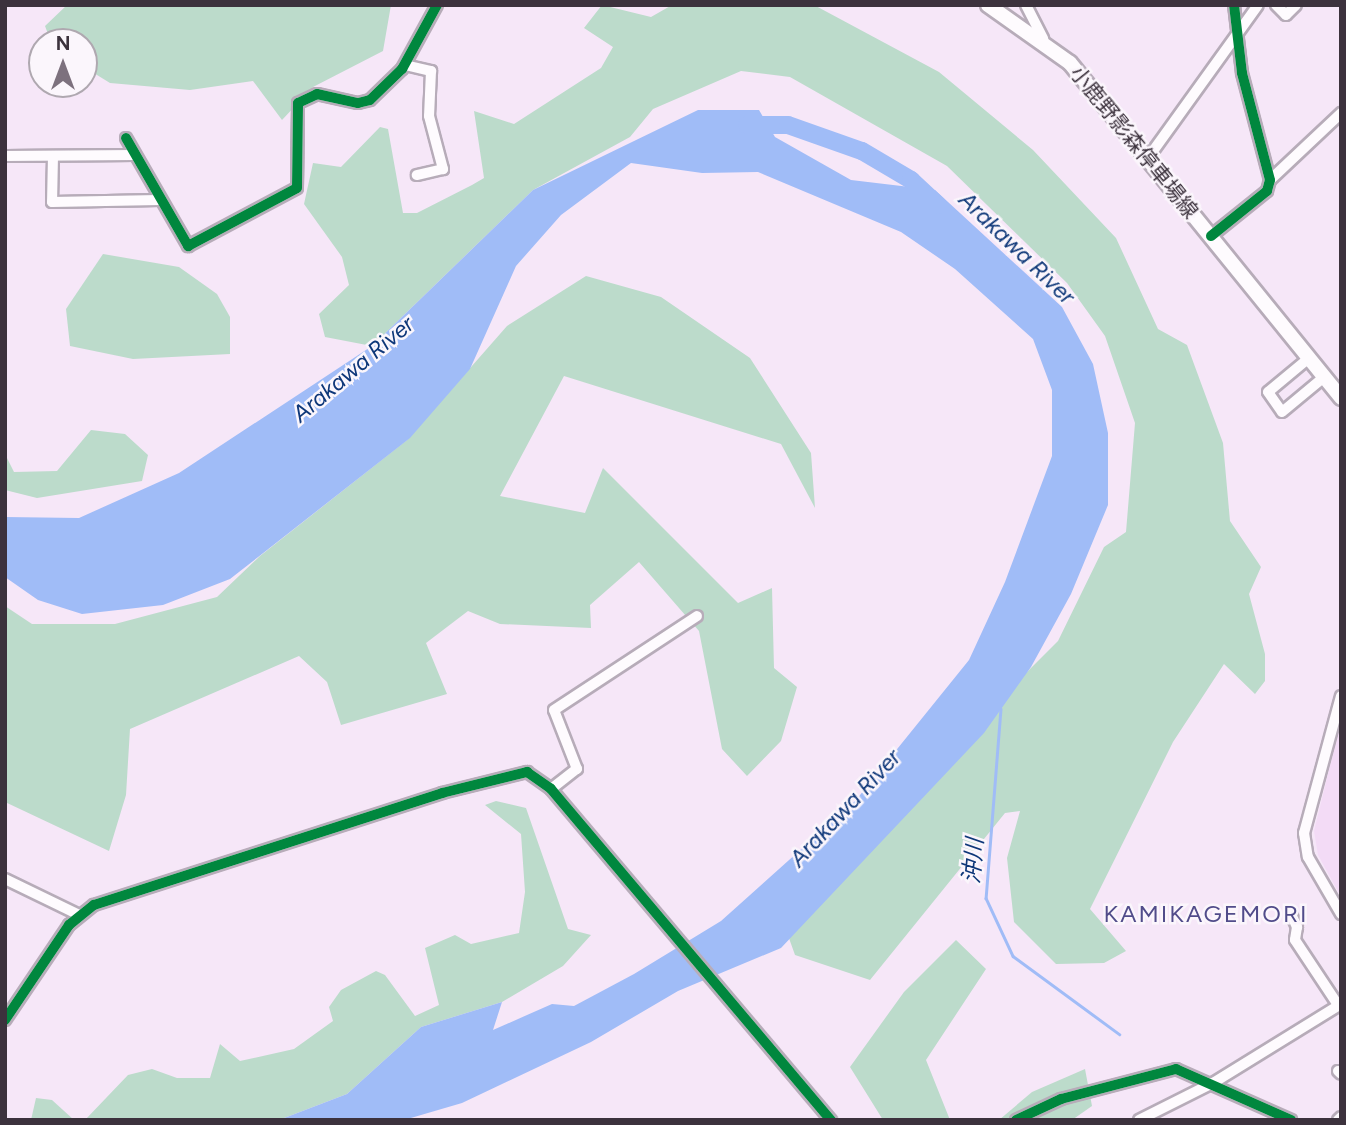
<!DOCTYPE html>
<meta charset="utf-8">
<style>
body{margin:0}
#map{position:relative;width:1346px;height:1125px;overflow:hidden;background:#f6e7f8;font-family:Figtree,"Noto Sans JP",sans-serif}
div>[style]{position:absolute}
.built>*{inset:0;background:#f3dbf6}
.green>*{inset:0;background:#bcdbcb}
.water>*{inset:0;background:#a0bcf7}
.stream>*{height:2.5px;margin:-1.25px;padding:0 1.25px;transform-origin:1.25px;border-radius:1.25px;background:#a0bcf7}
.river>*{height:18px;margin:-9px;padding:0 9px;transform-origin:9px;border-radius:9px;background:#a0bcf7}
.roads{filter:drop-shadow(2px 0 #b7acb9) drop-shadow(-2px 0 #b7acb9) drop-shadow(0 2px #b7acb9) drop-shadow(0 -2px #b7acb9)}
.minor>*{height:10px;margin:-5px;padding:0 5px;transform-origin:5px;border-radius:5px;background:#fefbfe}
.secondary>*{height:14px;margin:-7px;padding:0 7px;transform-origin:7px;border-radius:7px;background:#fefbfe}
.cycleway>*{height:10px;margin:-5px;padding:0 5px;transform-origin:5px;border-radius:5px;background:#00873e}
span{translate:-50% -50%;white-space:nowrap;text-align:center;line-height:1.15;-webkit-text-stroke:5px #fbf6fc;paint-order:stroke}
.street-label{font-size:21px;color:#3c323d}
.water-label{font-size:23px;color:#0e3779;font-style:italic}
.quarter-label{font-size:24px;color:#514c8a;letter-spacing:2px}
.frame{position:absolute;inset:0;border:7px solid #3c323d;pointer-events:none}
.north{position:absolute;left:28px;top:28px;width:70px;height:70px;box-sizing:border-box;background:#fbf6fc;border:2px solid #afa8b0;border-radius:50%;rotate:0deg;font-size:19px;font-weight:700;line-height:28px;text-align:center;color:#3c323d}
.north::after{content:'';display:block;margin:auto;width:24px;height:32px;background:#7d717e;clip-path:polygon(50% 0,100% 100%,50% 72%,0 100%)}
</style>
<div id="map">
<div class="built">
<i style="clip-path:polygon(1341px 721px,1341px 897px,1318px 855px,1314px 831px)"></i>
</div>
<div class="green">
<i style="clip-path:polygon(67px 5px,391px 5px,383px 51px,313px 87px,282px 120px,253px 81px,190px 90px,110px 83px,84px 67px,84px 42px,51px 42px,45px 26px)"></i>
<i style="clip-path:polygon(602px 5px,651px 17px,672px 5px,814px 5px,939px 72px,1033px 150px,1116px 238px,1158px 329px,1187px 345px,1223px 443px,1230px 521px,1261px 567px,1249px 594px,1265px 654px,1265px 681px,1255px 694px,1224px 664px,1173px 742px,1090px 909px,1126px 951px,1104px 963px,1056px 964px,1014px 922px,1007px 858px,1020px 811px,1005px 813px,870px 980px,795px 955px,785px 927px,925px 774px,1058px 641px,1104px 547px,1126px 532px,1135px 423px,1105px 336px,1067px 283px,947px 166px,790px 77px,741px 71px,653px 109px,630px 137px,533px 190px,372px 346px,325px 337px,319px 314px,349px 285px,342px 257px,304px 204px,313px 163px,341px 167px,380px 127px,388px 129px,403px 213px,417px 213px,472px 185px,484px 178px,474px 111px,514px 124px,601px 68px,613px 47px,584px 28px)"></i>
<i style="clip-path:polygon(103px 254px,179px 267px,217px 294px,230px 317px,230px 354px,133px 359px,70px 346px,66px 309px)"></i>
<i style="clip-path:polygon(586px 276px,661px 297px,750px 358px,811px 453px,815px 508px,781px 444px,564px 376px,500px 496px,585px 513px,603px 468px,738px 603px,772px 588px,774px 668px,797px 687px,781px 741px,747px 776px,722px 749px,699px 631px,639px 562px,590px 605px,591px 628px,500px 624px,468px 611px,426px 643px,447px 694px,341px 725px,327px 682px,299px 656px,130px 729px,126px 795px,109px 851px,5px 802px,5px 606px,32px 624px,115px 624px,217px 597px,260px 556px,407px 440px,507px 326px)"></i>
<i style="clip-path:polygon(91px 430px,125px 434px,148px 455px,142px 481px,37px 498px,5px 490px,5px 454px,14px 472px,57px 471px)"></i>
<i style="clip-path:polygon(496px 801px,526px 808px,568px 929px,591px 935px,563px 966px,502px 1002px,421px 1027px,347px 1094px,279px 1120px,85px 1120px,128px 1075px,152px 1069px,177px 1078px,210px 1078px,220px 1044px,240px 1061px,294px 1049px,333px 1021px,329px 1007px,341px 990px,376px 971px,385px 975px,415px 1016px,439px 1005px,425px 948px,455px 935px,471px 944px,519px 933px,525px 892px,521px 834px,485px 805px)"></i>
<i style="clip-path:polygon(956px 940px,986px 969px,926px 1060px,950px 1120px,883px 1120px,850px 1067px,904px 992px)"></i>
<i style="clip-path:polygon(1085px 1069px,1092px 1106px,1072px 1120px,999px 1120px,1032px 1092px)"></i>
<i style="clip-path:polygon(36px 1098px,52px 1100px,74px 1120px,31px 1120px)"></i>
</div>
<div class="water">
<i style="clip-path:polygon(698px 110px,759px 110px,775px 137px,851px 180px,935px 190px,1062px 307px,1093px 364px,1108px 433px,1108px 505px,1071px 594px,1031px 667px,984px 733px,781px 948px,678px 991px,591px 1042px,462px 1103px,404px 1120px,279px 1120px,347px 1094px,421px 1027px,502px 1002px,493px 1030px,552px 1004px,574px 1006px,634px 974px,721px 921px,856px 800px,969px 660px,1005px 582px,1052px 456px,1052px 390px,1033px 339px,955px 269px,901px 232px,758px 172px,702px 173px,631px 163px,561px 215px,516px 266px,470px 369px,410px 438px,230px 579px,163px 605px,82px 614px,38px 600px,5px 577px,5px 517px,79px 518px,179px 473px,372px 346px,533px 190px)"></i>
</div>
<div class="stream">
<i style="left:5px;top:616px;width:10px;rotate:90deg"></i>
<i style="left:1001px;top:709px;width:190px;rotate:94.5deg"></i>
<i style="left:986px;top:898px;width:64px;rotate:65deg"></i>
<i style="left:1013px;top:956px;width:132px;rotate:36.3deg"></i>
</div>
<div class="river">
<i style="left:747px;top:125px;width:41px"></i>
<i style="left:788px;top:125px;width:78px;rotate:19.4deg"></i>
<i style="left:862px;top:151px;width:57px;rotate:30.6deg"></i>
<i style="left:911px;top:180px;width:37px;rotate:43deg"></i>
</div>
<div class="roads">
<div class="minor">
<i style="left:1026px;top:5px;width:38px;rotate:63deg"></i>
<i style="left:1276px;top:5px;width:14px;rotate:45deg"></i>
<i style="left:1286px;top:15px;width:14px;rotate:-45deg"></i>
<i style="left:405px;top:65px;width:27px;rotate:13deg"></i>
<i style="left:431px;top:71px;width:45px;rotate:92.5deg"></i>
<i style="left:429px;top:116px;width:55px;rotate:75.2deg"></i>
<i style="left:443px;top:169px;width:27px;rotate:167deg"></i>
<i style="left:126px;top:138px;width:125px;rotate:60.1deg"></i>
<i style="left:188px;top:246px;width:123px;rotate:-28deg"></i>
<i style="left:297px;top:188px;width:85px;rotate:-89.3deg"></i>
<i style="left:298px;top:103px;width:21px;rotate:-25deg"></i>
<i style="left:317px;top:94px;width:42px;rotate:12.4deg"></i>
<i style="left:358px;top:103px;width:12px;rotate:-14deg"></i>
<i style="left:370px;top:100px;width:45px;rotate:-44.1deg"></i>
<i style="left:402px;top:69px;width:73px;rotate:-61.3deg"></i>
<i style="left:5px;top:156px;width:130px;rotate:-0.4deg"></i>
<i style="left:53px;top:156px;width:46px;rotate:91.2deg"></i>
<i style="left:52px;top:202px;width:107px;rotate:-1.1deg"></i>
<i style="left:1148px;top:158px;width:188px;rotate:-54.3deg"></i>
<i style="left:1270px;top:180px;width:98px;rotate:-43.3deg"></i>
<i style="left:1211px;top:236px;width:72px;rotate:-38.8deg"></i>
<i style="left:1267px;top:191px;width:11px;rotate:-75deg"></i>
<i style="left:1270px;top:180px;width:111px;rotate:-104.7deg"></i>
<i style="left:1242px;top:73px;width:68px;rotate:-96.7deg"></i>
<i style="left:1309px;top:358px;width:53px;rotate:140.3deg"></i>
<i style="left:1268px;top:392px;width:24px;rotate:55deg"></i>
<i style="left:1282px;top:412px;width:55px;rotate:-39.8deg"></i>
<i style="left:1341px;top:696px;width:142px;rotate:105.1deg"></i>
<i style="left:1304px;top:833px;width:24px;rotate:81deg"></i>
<i style="left:1308px;top:857px;width:66px;rotate:59.9deg"></i>
<i style="left:551px;top:789px;width:33px;rotate:-38deg"></i>
<i style="left:577px;top:769px;width:63px;rotate:-111.3deg"></i>
<i style="left:554px;top:710px;width:171px;rotate:-33.3deg"></i>
<i style="left:5px;top:879px;width:82px;rotate:25.9deg"></i>
<i style="left:1290px;top:912px;width:17px;rotate:65deg"></i>
<i style="left:1297px;top:927px;width:13px;rotate:99deg"></i>
<i style="left:1295px;top:940px;width:78px;rotate:56.5deg"></i>
<i style="left:5px;top:1020px;width:115px;rotate:-56deg"></i>
<i style="left:69px;top:925px;width:32px;rotate:-39deg"></i>
<i style="left:94px;top:905px;width:366px;rotate:-17.8deg"></i>
<i style="left:442px;top:793px;width:88px;rotate:-13.9deg"></i>
<i style="left:527px;top:772px;width:29px;rotate:35deg"></i>
<i style="left:551px;top:789px;width:434px;rotate:49.8deg"></i>
<i style="left:1338px;top:1071px;width:4px;rotate:45deg"></i>
<i style="left:1016px;top:1120px;width:50px;rotate:-25deg"></i>
<i style="left:1061px;top:1099px;width:119px;rotate:-14.6deg"></i>
<i style="left:1176px;top:1069px;width:126px;rotate:23.9deg"></i>
<i style="left:1139px;top:1120px;width:83px;rotate:-26.6deg"></i>
<i style="left:1213px;top:1083px;width:150px;rotate:-31.7deg"></i>
<i style="left:1338px;top:1120px;width:4px;rotate:-45deg"></i>
</div>
<div class="secondary">
<i style="left:988px;top:5px;width:100px;rotate:35.3deg"></i>
<i style="left:1070px;top:63px;width:431px;rotate:51deg"></i>
</div>
</div>
<div class="cycleway">
<i style="left:126px;top:138px;width:125px;rotate:60.1deg"></i>
<i style="left:188px;top:246px;width:123px;rotate:-28deg"></i>
<i style="left:297px;top:188px;width:85px;rotate:-89.3deg"></i>
<i style="left:298px;top:103px;width:21px;rotate:-25deg"></i>
<i style="left:317px;top:94px;width:42px;rotate:12.4deg"></i>
<i style="left:358px;top:103px;width:12px;rotate:-14deg"></i>
<i style="left:370px;top:100px;width:45px;rotate:-44.1deg"></i>
<i style="left:402px;top:69px;width:73px;rotate:-61.3deg"></i>
<i style="left:1211px;top:236px;width:72px;rotate:-38.8deg"></i>
<i style="left:1267px;top:191px;width:11px;rotate:-75deg"></i>
<i style="left:1270px;top:180px;width:111px;rotate:-104.7deg"></i>
<i style="left:1242px;top:73px;width:68px;rotate:-96.7deg"></i>
<i style="left:5px;top:1020px;width:115px;rotate:-56deg"></i>
<i style="left:69px;top:925px;width:32px;rotate:-39deg"></i>
<i style="left:94px;top:905px;width:366px;rotate:-17.8deg"></i>
<i style="left:442px;top:793px;width:88px;rotate:-13.9deg"></i>
<i style="left:527px;top:772px;width:29px;rotate:35deg"></i>
<i style="left:551px;top:789px;width:434px;rotate:49.8deg"></i>
<i style="left:1016px;top:1120px;width:50px;rotate:-25deg"></i>
<i style="left:1061px;top:1099px;width:119px;rotate:-14.6deg"></i>
<i style="left:1176px;top:1069px;width:126px;rotate:23.9deg"></i>
</div>
<div class="street-label">
<span style="left:1134px;top:142px;rotate:51deg">小鹿野影森停車場線</span>
</div>
<div class="water-label">
<span style="left:1017px;top:248px;rotate:44deg">Arakawa River</span>
<span style="left:353px;top:369px;rotate:-40deg">Arakawa River</span>
<span style="left:845px;top:808px;rotate:-47deg">Arakawa River</span>
<span style="left:973px;top:861px;rotate:-85deg">沖川</span>
</div>
<div class="quarter-label">
<span style="left:1206px;top:914px">KAMIKAGEMORI</span>
</div>
<div class="frame"></div>
<div class="north">N</div>
</div>
